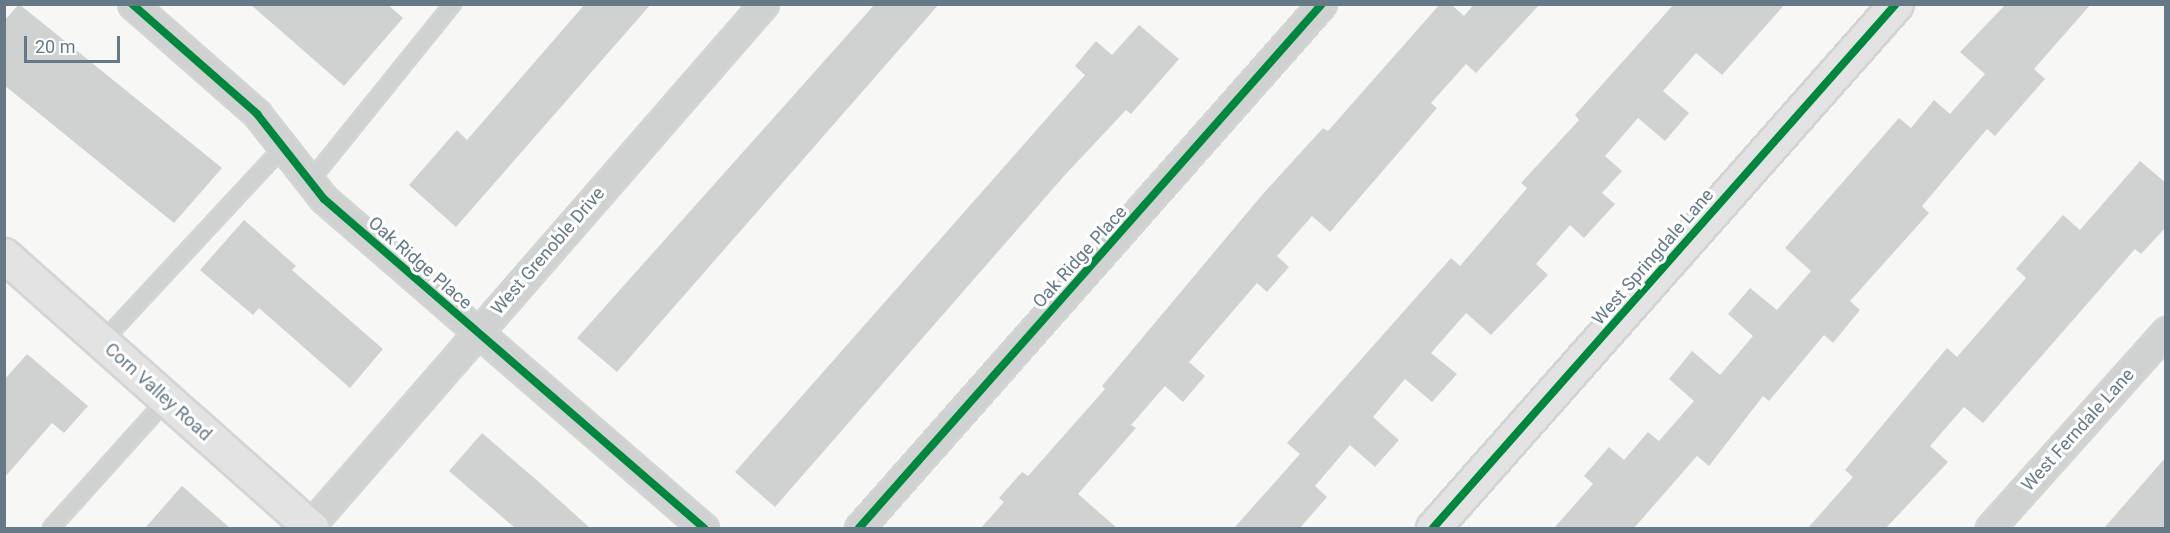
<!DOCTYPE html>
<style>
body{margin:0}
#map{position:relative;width:2170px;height:533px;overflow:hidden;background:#f7f7f6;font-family:Roboto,sans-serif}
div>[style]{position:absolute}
.building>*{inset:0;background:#d0d2d2}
.roads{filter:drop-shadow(2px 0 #d3d5d5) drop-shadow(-2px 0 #d3d5d5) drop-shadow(0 2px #d3d5d5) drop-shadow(0 -2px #d3d5d5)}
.lane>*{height:14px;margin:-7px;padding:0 7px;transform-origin:7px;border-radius:7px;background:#d0d2d2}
.street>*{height:27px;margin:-13.5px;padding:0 13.5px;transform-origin:13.5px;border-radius:13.5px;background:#d0d2d2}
.secondary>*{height:33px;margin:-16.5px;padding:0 16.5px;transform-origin:16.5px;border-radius:16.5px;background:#e3e3e3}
.cycleway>*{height:8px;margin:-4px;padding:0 4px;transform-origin:4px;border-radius:4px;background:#00873e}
span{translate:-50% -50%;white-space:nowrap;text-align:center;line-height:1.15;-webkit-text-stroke:6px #fff;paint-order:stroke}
.street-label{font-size:18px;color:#657987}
.frame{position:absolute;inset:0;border:6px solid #657987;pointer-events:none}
.scale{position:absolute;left:24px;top:36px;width:96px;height:27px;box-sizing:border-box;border:3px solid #657987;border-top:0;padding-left:8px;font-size:18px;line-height:21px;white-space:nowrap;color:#657987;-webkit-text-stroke:4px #fff;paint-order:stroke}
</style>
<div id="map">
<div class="building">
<i style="clip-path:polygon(19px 4px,222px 168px,174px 223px,4px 85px,4px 21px)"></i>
<i style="clip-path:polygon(250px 4px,387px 4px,403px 18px,344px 86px)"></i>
<i style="clip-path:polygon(585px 4px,651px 4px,456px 227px,409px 185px,457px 130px,467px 140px)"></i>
<i style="clip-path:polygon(875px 4px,939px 4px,617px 372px,577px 338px)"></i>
<i style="clip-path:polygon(1440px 4px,1451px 4px,1464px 16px,1474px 4px,1540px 4px,1476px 73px,1466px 64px,1431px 103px,1437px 108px,1330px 232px,1312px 216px,1277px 256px,1289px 267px,1267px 292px,1257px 283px,1189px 362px,1205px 376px,1183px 402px,1165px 386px,1131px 425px,1136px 428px,1078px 494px,1117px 528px,981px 528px,1004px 502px,999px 498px,1022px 472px,1028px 476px,1105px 389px,1102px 386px,1262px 195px,1323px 128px,1328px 131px)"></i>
<i style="clip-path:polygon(1674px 4px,1785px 4px,1722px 75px,1696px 53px,1663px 91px,1689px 113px,1665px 141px,1638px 118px,1605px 156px,1622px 171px,1602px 193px,1615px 204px,1584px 238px,1570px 225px,1536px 264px,1548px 275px,1491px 335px,1466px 313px,1431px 353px,1457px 374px,1432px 402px,1405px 379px,1373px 417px,1399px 440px,1375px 467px,1350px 445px,1315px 486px,1327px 497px,1300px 528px,1234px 528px,1300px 454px,1287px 443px,1451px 258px,1460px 266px,1527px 188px,1521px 183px,1579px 120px,1575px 115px)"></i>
<i style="clip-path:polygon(2006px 4px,2091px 4px,2034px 69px,2045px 79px,1995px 136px,1987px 129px,1922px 206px,1929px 213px,1850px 301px,1860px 310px,1833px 343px,1824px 335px,1769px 401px,1763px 396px,1709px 466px,1697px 456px,1634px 528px,1554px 528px,1593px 484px,1584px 476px,1609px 447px,1624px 460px,1648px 432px,1659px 441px,1694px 401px,1669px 379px,1692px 351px,1720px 375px,1753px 336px,1728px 314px,1750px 288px,1777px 310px,1811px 271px,1785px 248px,1899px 118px,1911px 128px,1934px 100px,1950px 114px,1985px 74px,1960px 52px)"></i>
<i style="clip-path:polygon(1139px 25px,1179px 59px,1131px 114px,1126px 110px,1064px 176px,775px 507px,735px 472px,1085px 75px,1075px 66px,1096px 41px,1112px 55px)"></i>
<i style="clip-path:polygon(2140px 161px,2166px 183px,2166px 227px,2141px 254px,2135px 249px,1983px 423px,1964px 407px,1930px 446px,1948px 462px,1886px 528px,1808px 528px,1853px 477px,1845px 470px,1947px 348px,1957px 357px,2026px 278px,2016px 269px,2063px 215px,2080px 230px)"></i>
<i style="clip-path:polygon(244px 220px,296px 266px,292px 270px,383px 349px,350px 388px,259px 308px,253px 315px,200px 270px)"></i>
<i style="clip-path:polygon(27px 354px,88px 406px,64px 433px,52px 423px,4px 478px,4px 380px)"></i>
<i style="clip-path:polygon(482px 433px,540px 483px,590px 528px,515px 528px,449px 471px)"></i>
<i style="clip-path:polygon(2166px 457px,2166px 528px,2104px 528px)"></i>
<i style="clip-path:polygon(182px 486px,230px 528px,145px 528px)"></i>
</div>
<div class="roads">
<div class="lane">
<i style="left:310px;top:181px;width:228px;rotate:-51.1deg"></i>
<i style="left:102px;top:342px;width:266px;rotate:-47.1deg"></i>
<i style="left:51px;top:528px;width:173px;rotate:-48deg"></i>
</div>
<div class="street">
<i style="left:132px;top:4px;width:167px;rotate:41.3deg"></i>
<i style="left:257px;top:114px;width:108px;rotate:51.8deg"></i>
<i style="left:324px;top:199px;width:503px;rotate:40.89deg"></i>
<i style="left:308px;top:528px;width:695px;rotate:-48.97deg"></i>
<i style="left:859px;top:528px;width:699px;rotate:-48.54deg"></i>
<i style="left:1990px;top:528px;width:264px;rotate:-48.2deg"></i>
</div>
<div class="secondary">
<i style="left:4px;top:255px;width:412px;rotate:41.6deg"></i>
<i style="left:1433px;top:528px;width:699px;rotate:-48.54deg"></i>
</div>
</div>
<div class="cycleway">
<i style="left:132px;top:4px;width:167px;rotate:41.3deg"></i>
<i style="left:257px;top:114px;width:108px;rotate:51.8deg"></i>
<i style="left:324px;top:199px;width:503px;rotate:40.89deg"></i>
<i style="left:859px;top:528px;width:699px;rotate:-48.54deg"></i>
<i style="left:1433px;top:528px;width:699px;rotate:-48.54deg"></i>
</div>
<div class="street-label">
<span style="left:548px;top:251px;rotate:-49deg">West Grenoble Drive</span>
<span style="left:1080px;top:257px;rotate:-48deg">Oak Ridge Place</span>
<span style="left:1653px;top:257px;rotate:-49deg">West Springdale Lane</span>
<span style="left:420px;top:263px;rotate:41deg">Oak Ridge Place</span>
<span style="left:158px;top:392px;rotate:42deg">Corn Valley Road</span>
<span style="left:2078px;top:430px;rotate:-48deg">West Ferndale Lane</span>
</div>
<div class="frame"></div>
<div class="scale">20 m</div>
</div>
